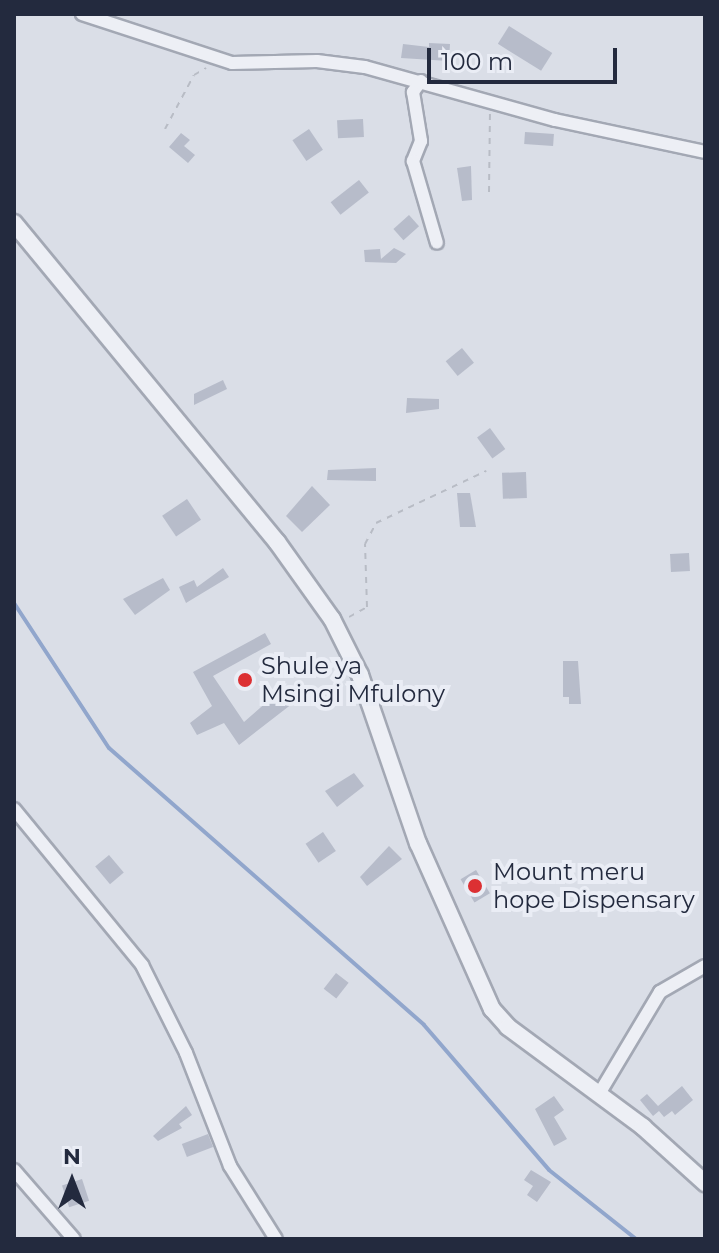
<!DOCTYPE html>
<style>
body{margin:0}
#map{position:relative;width:719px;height:1253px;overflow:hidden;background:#dadee7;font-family:Montserrat,sans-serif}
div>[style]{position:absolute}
.stream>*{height:4px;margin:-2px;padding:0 2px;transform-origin:2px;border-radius:2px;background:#91a6cc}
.building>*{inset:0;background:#b7bcca;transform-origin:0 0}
.path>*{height:2px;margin-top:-1px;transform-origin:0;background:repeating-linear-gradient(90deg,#b8bcc5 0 6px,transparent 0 12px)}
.roads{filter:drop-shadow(2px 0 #a3a8b4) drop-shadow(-2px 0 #a3a8b4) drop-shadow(0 2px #a3a8b4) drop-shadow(0 -2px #a3a8b4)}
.minor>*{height:12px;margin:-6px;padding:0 6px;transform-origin:6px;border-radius:6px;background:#edeff5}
.tertiary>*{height:16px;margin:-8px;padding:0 8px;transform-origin:8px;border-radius:8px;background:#edeff5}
.dots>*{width:22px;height:22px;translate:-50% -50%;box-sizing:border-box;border:4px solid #eaedf5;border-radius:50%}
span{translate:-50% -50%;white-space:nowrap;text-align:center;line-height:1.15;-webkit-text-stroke:8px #eaedf5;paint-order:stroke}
.poi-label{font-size:24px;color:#232a3e}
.left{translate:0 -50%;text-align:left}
.frame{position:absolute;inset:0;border:16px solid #232a3e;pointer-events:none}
.north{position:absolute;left:32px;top:1141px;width:80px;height:80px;-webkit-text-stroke:6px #eaedf5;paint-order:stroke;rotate:0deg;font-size:22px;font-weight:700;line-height:32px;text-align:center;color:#232a3e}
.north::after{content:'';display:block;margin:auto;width:28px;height:36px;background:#232a3e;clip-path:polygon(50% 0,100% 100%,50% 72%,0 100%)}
.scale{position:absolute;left:427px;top:48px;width:190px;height:36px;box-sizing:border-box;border:4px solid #232a3e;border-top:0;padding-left:10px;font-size:24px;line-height:28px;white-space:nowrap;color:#232a3e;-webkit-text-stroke:6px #eaedf5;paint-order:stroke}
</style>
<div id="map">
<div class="stream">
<i style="left:14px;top:603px;width:173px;rotate:56.8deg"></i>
<i style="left:109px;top:748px;width:419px;rotate:41.3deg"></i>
<i style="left:424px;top:1025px;width:191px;rotate:49.2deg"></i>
<i style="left:549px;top:1170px;width:111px;rotate:38.4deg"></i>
</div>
<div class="building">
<i style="left:509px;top:26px;width:51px;height:21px;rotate:32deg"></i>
<i style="clip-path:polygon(429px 43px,450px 44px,449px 61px,401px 58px,403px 44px,429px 47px)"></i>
<i style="left:363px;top:119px;width:18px;height:26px;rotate:87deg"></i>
<i style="left:309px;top:129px;width:25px;height:20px;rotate:56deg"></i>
<i style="left:525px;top:132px;width:29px;height:12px;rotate:4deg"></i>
<i style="clip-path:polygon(181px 133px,190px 140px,184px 146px,195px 155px,188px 163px,169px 147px)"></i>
<i style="clip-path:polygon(471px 166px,472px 200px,462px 201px,457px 168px)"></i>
<i style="left:359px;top:180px;width:16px;height:36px;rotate:52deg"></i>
<i style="left:409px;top:215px;width:15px;height:21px;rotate:48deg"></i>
<i style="clip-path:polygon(394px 248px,406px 254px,396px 263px,365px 262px,364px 250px,380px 249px,381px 259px)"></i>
<i style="left:462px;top:348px;width:19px;height:21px;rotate:51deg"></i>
<i style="clip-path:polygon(223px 380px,227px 389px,194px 405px,194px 394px)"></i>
<i style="clip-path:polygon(407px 398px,439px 399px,439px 409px,406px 413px)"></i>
<i style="left:490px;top:428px;width:26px;height:16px;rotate:54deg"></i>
<i style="clip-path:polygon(376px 468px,376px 481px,327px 480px,328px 470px)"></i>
<i style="left:526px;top:472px;width:26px;height:24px;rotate:88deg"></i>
<i style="clip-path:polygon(312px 486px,330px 505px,302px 532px,286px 516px)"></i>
<i style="clip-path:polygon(457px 493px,470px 493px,476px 527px,460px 527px)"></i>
<i style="left:187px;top:499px;width:25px;height:30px;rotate:56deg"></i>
<i style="left:689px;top:553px;width:18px;height:19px;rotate:87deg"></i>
<i style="clip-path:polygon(223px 568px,229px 577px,186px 603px,179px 587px,194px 580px,197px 587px)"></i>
<i style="clip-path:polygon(163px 578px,170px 590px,135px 615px,123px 599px)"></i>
<i style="clip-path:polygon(265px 633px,271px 644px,213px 676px,244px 722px,285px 686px,297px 700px,239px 745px,224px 723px,197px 735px,190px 723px,212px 706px,193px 672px)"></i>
<i style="clip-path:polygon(563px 661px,578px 661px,581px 704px,569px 704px,569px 697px,563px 697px)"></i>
<i style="clip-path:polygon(354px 773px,364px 786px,337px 807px,325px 791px)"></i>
<i style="left:323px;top:832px;width:23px;height:21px;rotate:56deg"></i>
<i style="clip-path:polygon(389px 846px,402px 859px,367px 886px,360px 877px)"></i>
<i style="left:109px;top:855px;width:23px;height:18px;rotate:50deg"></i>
<i style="left:476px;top:870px;width:27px;height:18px;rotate:59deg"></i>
<i style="left:336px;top:973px;width:16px;height:20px;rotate:38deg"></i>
<i style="clip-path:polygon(682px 1086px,693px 1100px,675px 1115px,672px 1111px,664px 1117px,659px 1111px,653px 1116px,640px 1100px,647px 1094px,658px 1106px)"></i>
<i style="clip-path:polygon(554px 1096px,564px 1110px,554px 1117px,567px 1139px,554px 1146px,535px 1109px)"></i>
<i style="clip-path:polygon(186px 1106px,192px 1115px,179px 1124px,182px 1128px,158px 1141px,153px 1136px)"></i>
<i style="left:208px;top:1134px;width:14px;height:28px;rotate:69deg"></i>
<i style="clip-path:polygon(531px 1170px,551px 1182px,537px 1202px,527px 1195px,533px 1186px,524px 1180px)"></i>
<i style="left:82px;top:1179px;width:23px;height:21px;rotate:72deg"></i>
</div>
<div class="path">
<i style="left:165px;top:129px;width:61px;rotate:-61.8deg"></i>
<i style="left:194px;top:75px;width:14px;rotate:-30deg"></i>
<i style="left:489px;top:192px;width:78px;rotate:-89.3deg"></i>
<i style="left:349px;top:617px;width:21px;rotate:-29deg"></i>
<i style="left:367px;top:607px;width:63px;rotate:-91.8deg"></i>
<i style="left:365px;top:544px;width:24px;rotate:-62deg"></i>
<i style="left:376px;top:523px;width:122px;rotate:-25.3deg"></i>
</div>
<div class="roads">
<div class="minor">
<i style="left:82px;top:14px;width:158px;rotate:18.1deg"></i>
<i style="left:232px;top:63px;width:85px;rotate:-1.3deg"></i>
<i style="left:317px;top:61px;width:48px;rotate:7.1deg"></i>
<i style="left:365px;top:67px;width:197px;rotate:15.6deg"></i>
<i style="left:555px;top:120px;width:153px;rotate:12deg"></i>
<i style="left:421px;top:81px;width:14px;rotate:126deg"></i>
<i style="left:413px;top:92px;width:50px;rotate:80.7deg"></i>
<i style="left:421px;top:141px;width:22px;rotate:112deg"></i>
<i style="left:413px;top:161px;width:85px;rotate:73.7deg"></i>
<i style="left:14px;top:809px;width:202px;rotate:50.6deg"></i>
<i style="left:142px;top:965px;width:98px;rotate:63.4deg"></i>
<i style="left:186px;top:1053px;width:121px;rotate:68.7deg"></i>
<i style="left:230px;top:1166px;width:86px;rotate:57.8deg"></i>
<i style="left:599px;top:1094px;width:119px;rotate:-59.1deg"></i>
<i style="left:660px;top:992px;width:52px;rotate:-30deg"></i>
<i style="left:14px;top:1170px;width:91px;rotate:49deg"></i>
</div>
<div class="tertiary">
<i style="left:14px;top:223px;width:413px;rotate:50.5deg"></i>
<i style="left:277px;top:542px;width:95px;rotate:54.5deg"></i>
<i style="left:332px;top:619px;width:63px;rotate:63.4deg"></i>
<i style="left:360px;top:675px;width:178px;rotate:71deg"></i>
<i style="left:418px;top:843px;width:182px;rotate:66deg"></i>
<i style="left:492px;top:1009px;width:24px;rotate:48deg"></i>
<i style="left:508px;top:1027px;width:168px;rotate:36.5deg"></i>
<i style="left:643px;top:1127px;width:84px;rotate:42.1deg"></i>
</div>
</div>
<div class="dots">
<i style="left:245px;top:680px;background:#dc3033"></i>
<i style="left:475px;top:886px;background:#dc3033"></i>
</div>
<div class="poi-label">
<span class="left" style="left:261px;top:680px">Shule ya<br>Msingi Mfulony</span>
<span class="left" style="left:493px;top:886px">Mount meru<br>hope Dispensary</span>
</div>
<div class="frame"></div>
<div class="north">N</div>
<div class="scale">100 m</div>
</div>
